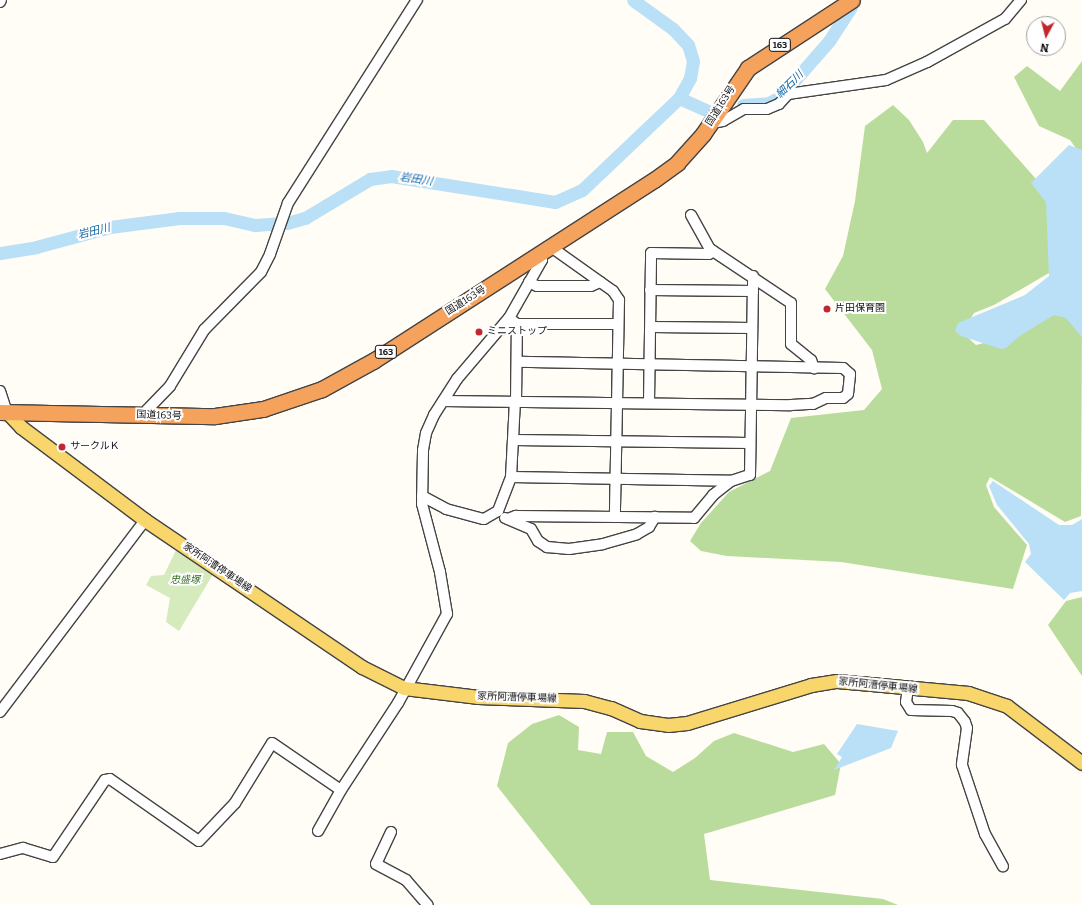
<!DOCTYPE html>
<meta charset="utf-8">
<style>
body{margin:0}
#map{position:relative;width:1082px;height:905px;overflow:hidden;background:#fffdf5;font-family:Bitter,"Noto Sans JP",serif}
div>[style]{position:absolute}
.green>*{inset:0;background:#d5ebbd}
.forest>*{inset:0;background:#b9dc9c}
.water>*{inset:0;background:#b9e0f7}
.river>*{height:13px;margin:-6.5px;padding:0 6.5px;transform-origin:6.5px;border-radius:6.5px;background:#b9e0f7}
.roads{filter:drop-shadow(1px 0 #444) drop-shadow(-1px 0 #444) drop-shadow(0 1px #444) drop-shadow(0 -1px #444)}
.minor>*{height:10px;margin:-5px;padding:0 5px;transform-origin:5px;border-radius:5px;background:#fff}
.major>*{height:13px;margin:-6.5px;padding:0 6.5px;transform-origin:6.5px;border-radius:6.5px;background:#f9d66b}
.highway>*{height:15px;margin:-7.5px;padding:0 7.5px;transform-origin:7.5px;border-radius:7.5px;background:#f5a25d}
.dots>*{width:11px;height:11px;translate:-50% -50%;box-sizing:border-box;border:2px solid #fff;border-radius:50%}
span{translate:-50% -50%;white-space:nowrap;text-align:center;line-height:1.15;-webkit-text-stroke:4px #fff;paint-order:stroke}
.shield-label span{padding:1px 3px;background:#fff;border:1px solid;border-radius:3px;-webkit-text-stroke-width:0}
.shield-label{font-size:9px;color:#111;font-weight:700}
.street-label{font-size:10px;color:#111}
.poi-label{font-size:10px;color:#111}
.left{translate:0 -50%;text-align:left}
.park-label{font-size:10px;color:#2f6b1f;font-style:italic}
.water-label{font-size:11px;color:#1768a6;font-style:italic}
.north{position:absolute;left:1026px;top:16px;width:40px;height:40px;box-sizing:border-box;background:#fff;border:1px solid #a0a0a0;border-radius:50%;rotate:187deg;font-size:11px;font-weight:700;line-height:16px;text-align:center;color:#111}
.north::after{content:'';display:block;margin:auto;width:14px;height:18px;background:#c4262e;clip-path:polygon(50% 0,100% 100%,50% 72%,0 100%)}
</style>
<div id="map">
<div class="green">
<i style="clip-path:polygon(178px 546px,215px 571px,179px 631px,166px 622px,170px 598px,146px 585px,151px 576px,164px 575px)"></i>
</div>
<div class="forest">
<i style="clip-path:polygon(1082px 61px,1082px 157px,1070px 140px,1039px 126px,1014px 77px,1027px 66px,1060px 91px)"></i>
<i style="clip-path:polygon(893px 105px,909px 120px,923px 142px,927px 153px,953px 120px,984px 120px,1050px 195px,1056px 240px,1049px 273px,994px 305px,974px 313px,968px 323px,966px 336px,976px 345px,1011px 336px,1059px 306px,1082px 325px,1081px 516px,1065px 522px,990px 477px,986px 485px,994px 507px,1027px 545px,1013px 589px,841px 562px,727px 556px,701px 551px,690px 541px,701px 523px,729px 492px,770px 471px,791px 418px,864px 410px,882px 389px,872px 350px,825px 289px,843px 256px,855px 201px,865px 126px)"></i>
<i style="clip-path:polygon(1082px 597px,1082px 676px,1048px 625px,1066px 601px)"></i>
<i style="clip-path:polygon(559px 715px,579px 727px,578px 750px,601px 754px,607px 732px,633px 732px,646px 756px,673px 772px,695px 758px,714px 741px,734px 733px,793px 752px,824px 744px,841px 764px,835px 795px,704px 834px,710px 880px,883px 899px,898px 905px,591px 905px,497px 786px,508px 743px,532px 724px)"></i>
</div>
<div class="water">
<i style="clip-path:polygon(1069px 145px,1082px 150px,1082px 337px,1066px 318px,1054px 315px,1021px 335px,1006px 348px,1001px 349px,961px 336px,955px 331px,958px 323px,1025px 295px,1049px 276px,1046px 202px,1031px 183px)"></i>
<i style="clip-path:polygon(993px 481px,1059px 525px,1072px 525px,1082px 519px,1082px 591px,1070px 593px,1064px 600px,1025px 562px,1031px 554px,1029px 544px,997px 505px,989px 486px)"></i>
<i style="clip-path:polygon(857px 724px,898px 731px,891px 748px,834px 770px,842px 757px,837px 754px)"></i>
</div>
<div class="river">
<i style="left:679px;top:98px;width:34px;rotate:24deg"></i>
<i style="left:710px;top:112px;width:15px;rotate:8deg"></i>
<i style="left:743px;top:105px;width:26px;rotate:-4deg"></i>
<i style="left:769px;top:103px;width:13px;rotate:-29deg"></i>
<i style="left:780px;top:97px;width:74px;rotate:-48.8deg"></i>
<i style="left:829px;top:41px;width:40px;rotate:-57.1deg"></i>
<i style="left:0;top:253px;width:36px;rotate:-9deg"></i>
<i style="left:36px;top:247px;width:77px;rotate:-15.1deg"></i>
<i style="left:110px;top:227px;width:70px;rotate:-7.4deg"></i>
<i style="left:179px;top:218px;width:45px"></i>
<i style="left:224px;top:218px;width:32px;rotate:13deg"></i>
<i style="left:255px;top:225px;width:32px;rotate:-4deg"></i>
<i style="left:287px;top:223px;width:19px;rotate:-16deg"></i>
<i style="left:305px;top:218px;width:76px;rotate:-31deg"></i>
<i style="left:370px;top:179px;width:21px;rotate:-8deg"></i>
<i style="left:391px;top:176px;width:166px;rotate:9deg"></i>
<i style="left:555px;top:202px;width:30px;rotate:-24deg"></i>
<i style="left:582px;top:190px;width:134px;rotate:-43.5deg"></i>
<i style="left:679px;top:98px;width:23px;rotate:-61deg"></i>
<i style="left:690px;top:78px;width:17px;rotate:-80deg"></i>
<i style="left:693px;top:61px;width:17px;rotate:-107deg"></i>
<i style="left:688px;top:45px;width:22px;rotate:-133deg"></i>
<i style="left:673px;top:29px;width:49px;rotate:-144.1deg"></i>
</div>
<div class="roads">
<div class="minor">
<i style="left:0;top:2px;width:2px;rotate:-63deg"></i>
<i style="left:712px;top:123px;width:11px;rotate:-10deg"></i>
<i style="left:723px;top:121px;width:24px;rotate:-30deg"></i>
<i style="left:744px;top:109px;width:23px"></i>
<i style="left:767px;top:109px;width:13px;rotate:-23deg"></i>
<i style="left:779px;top:104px;width:13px;rotate:-48deg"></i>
<i style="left:788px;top:94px;width:99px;rotate:-8.1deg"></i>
<i style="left:886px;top:80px;width:45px;rotate:-23.7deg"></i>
<i style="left:927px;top:62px;width:89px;rotate:-28.9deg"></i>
<i style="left:1005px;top:19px;width:25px;rotate:-50deg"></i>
<i style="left:691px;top:215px;width:39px;rotate:61deg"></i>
<i style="left:710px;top:249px;width:97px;rotate:33.7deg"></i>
<i style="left:791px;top:303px;width:41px;rotate:90deg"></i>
<i style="left:791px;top:344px;width:26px;rotate:39deg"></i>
<i style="left:811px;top:360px;width:9px;rotate:69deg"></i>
<i style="left:551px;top:247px;width:76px;rotate:35.4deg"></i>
<i style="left:613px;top:291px;width:11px;rotate:56deg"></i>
<i style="left:619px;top:300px;width:217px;rotate:91.1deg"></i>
<i style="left:529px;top:282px;width:9px;rotate:27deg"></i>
<i style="left:537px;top:286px;width:54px"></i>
<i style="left:591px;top:286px;width:10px;rotate:-24deg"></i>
<i style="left:650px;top:290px;width:103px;rotate:0.6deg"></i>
<i style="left:509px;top:318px;width:10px;rotate:37deg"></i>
<i style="left:517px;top:324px;width:101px"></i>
<i style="left:651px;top:327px;width:101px;rotate:0.6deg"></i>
<i style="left:0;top:391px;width:22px;rotate:72deg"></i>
<i style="left:443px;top:401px;width:348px;rotate:0.7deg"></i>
<i style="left:791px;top:405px;width:22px;rotate:-3deg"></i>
<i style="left:813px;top:404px;width:14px;rotate:-25deg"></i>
<i style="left:826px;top:398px;width:17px"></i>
<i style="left:843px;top:398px;width:6px;rotate:-39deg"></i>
<i style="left:848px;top:394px;width:20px;rotate:-84deg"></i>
<i style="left:850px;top:374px;width:9px;rotate:-139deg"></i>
<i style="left:843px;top:368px;width:326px;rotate:-178.9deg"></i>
<i style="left:516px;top:401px;width:77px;rotate:-89.3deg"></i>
<i style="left:649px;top:403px;width:150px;rotate:-89.2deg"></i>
<i style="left:651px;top:253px;width:58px;rotate:1deg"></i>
<i style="left:709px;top:254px;width:5px;rotate:-37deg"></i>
<i style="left:145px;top:415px;width:5px;rotate:-68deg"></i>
<i style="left:147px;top:410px;width:33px;rotate:-46deg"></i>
<i style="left:170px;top:386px;width:66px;rotate:-58.7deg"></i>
<i style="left:204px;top:330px;width:81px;rotate:-45.5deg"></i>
<i style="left:261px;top:272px;width:20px;rotate:-63deg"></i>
<i style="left:270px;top:254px;width:54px;rotate:-70.6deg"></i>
<i style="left:288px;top:203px;width:241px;rotate:-57.6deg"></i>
<i style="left:514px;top:440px;width:236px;rotate:0.7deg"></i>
<i style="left:511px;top:477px;width:220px;rotate:1deg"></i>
<i style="left:422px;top:496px;width:27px;rotate:28deg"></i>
<i style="left:446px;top:509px;width:39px;rotate:15deg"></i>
<i style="left:484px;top:519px;width:16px;rotate:-30deg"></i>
<i style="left:498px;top:511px;width:36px;rotate:-69deg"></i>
<i style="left:511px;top:477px;width:76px;rotate:-87deg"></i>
<i style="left:505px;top:518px;width:28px;rotate:23deg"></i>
<i style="left:531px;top:529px;width:14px;rotate:60deg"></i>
<i style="left:538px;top:541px;width:11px;rotate:34deg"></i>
<i style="left:547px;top:547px;width:22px;rotate:5deg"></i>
<i style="left:569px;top:549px;width:34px;rotate:-8deg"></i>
<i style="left:603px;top:544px;width:35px;rotate:-16deg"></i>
<i style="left:637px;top:534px;width:14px;rotate:-30deg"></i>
<i style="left:649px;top:527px;width:12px;rotate:-59deg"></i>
<i style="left:508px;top:519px;width:9px;rotate:-21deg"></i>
<i style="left:516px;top:516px;width:178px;rotate:0.6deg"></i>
<i style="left:694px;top:518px;width:30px;rotate:-50deg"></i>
<i style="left:713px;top:495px;width:23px;rotate:-38deg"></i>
<i style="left:731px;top:481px;width:20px;rotate:-18deg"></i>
<i style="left:750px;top:475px;width:199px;rotate:-89.1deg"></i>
<i style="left:908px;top:689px;width:13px;rotate:99deg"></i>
<i style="left:906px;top:702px;width:9px;rotate:58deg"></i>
<i style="left:911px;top:710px;width:41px;rotate:1.4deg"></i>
<i style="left:952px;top:711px;width:6px;rotate:18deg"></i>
<i style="left:958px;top:713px;width:11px;rotate:52deg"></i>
<i style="left:965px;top:722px;width:6px;rotate:72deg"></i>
<i style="left:967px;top:728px;width:37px;rotate:98deg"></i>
<i style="left:962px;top:765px;width:73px;rotate:71.6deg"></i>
<i style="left:985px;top:834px;width:37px;rotate:61deg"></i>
<i style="left:0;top:712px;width:241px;rotate:-52.9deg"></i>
<i style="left:318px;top:831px;width:47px;rotate:-60.7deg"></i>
<i style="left:341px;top:790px;width:104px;rotate:-56.8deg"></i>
<i style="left:398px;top:703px;width:102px;rotate:-61.2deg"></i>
<i style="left:447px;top:614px;width:43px;rotate:-99.5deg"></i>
<i style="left:440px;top:572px;width:70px;rotate:-104.8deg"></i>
<i style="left:422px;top:504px;width:54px;rotate:-88.9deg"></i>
<i style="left:423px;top:450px;width:17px;rotate:-80deg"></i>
<i style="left:426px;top:433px;width:20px;rotate:-66deg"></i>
<i style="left:434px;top:415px;width:43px;rotate:-57.4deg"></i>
<i style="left:457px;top:379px;width:80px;rotate:-49.6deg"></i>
<i style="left:509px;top:318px;width:67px;rotate:-60.4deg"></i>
<i style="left:542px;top:260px;width:6px;rotate:-108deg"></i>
<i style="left:391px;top:832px;width:35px;rotate:115deg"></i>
<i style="left:376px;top:864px;width:34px;rotate:28deg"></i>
<i style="left:406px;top:880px;width:33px;rotate:49deg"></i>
<i style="left:0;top:854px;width:24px;rotate:-15deg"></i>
<i style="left:23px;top:848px;width:31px;rotate:17deg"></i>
<i style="left:53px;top:857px;width:93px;rotate:-56deg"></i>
<i style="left:105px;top:780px;width:5px;rotate:-11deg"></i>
<i style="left:110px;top:779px;width:108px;rotate:34.9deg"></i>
<i style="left:199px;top:841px;width:52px;rotate:-46.5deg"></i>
<i style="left:235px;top:803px;width:70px;rotate:-58.3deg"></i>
<i style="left:272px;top:743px;width:83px;rotate:34.3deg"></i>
</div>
<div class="major">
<i style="left:7px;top:412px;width:21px;rotate:47deg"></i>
<i style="left:21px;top:427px;width:155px;rotate:36.9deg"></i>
<i style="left:145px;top:520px;width:262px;rotate:34.1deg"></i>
<i style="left:362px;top:667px;width:47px;rotate:26.6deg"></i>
<i style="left:404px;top:688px;width:75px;rotate:6.9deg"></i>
<i style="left:478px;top:697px;width:106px;rotate:2.2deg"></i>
<i style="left:584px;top:701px;width:28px;rotate:15deg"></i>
<i style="left:611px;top:708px;width:32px;rotate:24deg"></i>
<i style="left:640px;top:721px;width:28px;rotate:8deg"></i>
<i style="left:668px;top:725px;width:19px;rotate:-6deg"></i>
<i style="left:687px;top:723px;width:130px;rotate:-17deg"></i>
<i style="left:811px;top:685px;width:26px;rotate:-9deg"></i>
<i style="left:837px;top:681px;width:132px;rotate:5.2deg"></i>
<i style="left:968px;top:693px;width:41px;rotate:18.4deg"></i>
<i style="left:1007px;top:706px;width:94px;rotate:37.2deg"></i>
</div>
<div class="highway">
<i style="left:0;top:412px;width:215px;rotate:1.1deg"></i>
<i style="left:215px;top:416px;width:49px;rotate:-8.3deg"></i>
<i style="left:263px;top:409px;width:62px;rotate:-18.7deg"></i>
<i style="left:322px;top:389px;width:58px;rotate:-28.8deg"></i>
<i style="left:373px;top:361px;width:334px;rotate:-32.8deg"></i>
<i style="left:654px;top:180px;width:29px;rotate:-36deg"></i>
<i style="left:677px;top:163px;width:39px;rotate:-48deg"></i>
<i style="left:703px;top:134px;width:80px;rotate:-55.7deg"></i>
<i style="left:748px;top:68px;width:124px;rotate:-33.2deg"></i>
</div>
</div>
<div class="dots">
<i style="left:827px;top:309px;background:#c4262e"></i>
<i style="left:479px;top:332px;background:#c4262e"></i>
<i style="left:62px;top:447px;background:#c4262e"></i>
</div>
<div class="shield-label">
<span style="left:780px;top:45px">163</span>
<span style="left:386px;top:352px">163</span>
</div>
<div class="street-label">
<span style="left:721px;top:106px;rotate:-58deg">国道163号</span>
<span style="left:466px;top:301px;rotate:-32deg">国道163号</span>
<span style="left:159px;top:416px;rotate:2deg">国道163号</span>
<span style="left:217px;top:568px;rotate:34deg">家所阿漕停車場線</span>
<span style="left:878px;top:686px;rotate:6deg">家所阿漕停車場線</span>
<span style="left:517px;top:698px;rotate:2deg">家所阿漕停車場線</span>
</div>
<div class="poi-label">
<span class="left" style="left:835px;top:309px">片田保育園</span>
<span class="left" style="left:487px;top:332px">ミニストップ</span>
<span class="left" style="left:70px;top:447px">サークルＫ</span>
</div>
<div class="park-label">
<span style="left:185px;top:581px">忠盛塚</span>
</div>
<div class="water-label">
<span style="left:790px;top:85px;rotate:-44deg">細石川</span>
<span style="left:416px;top:180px;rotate:9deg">岩田川</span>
<span style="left:94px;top:232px;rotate:-14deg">岩田川</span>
</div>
<div class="north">N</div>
</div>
